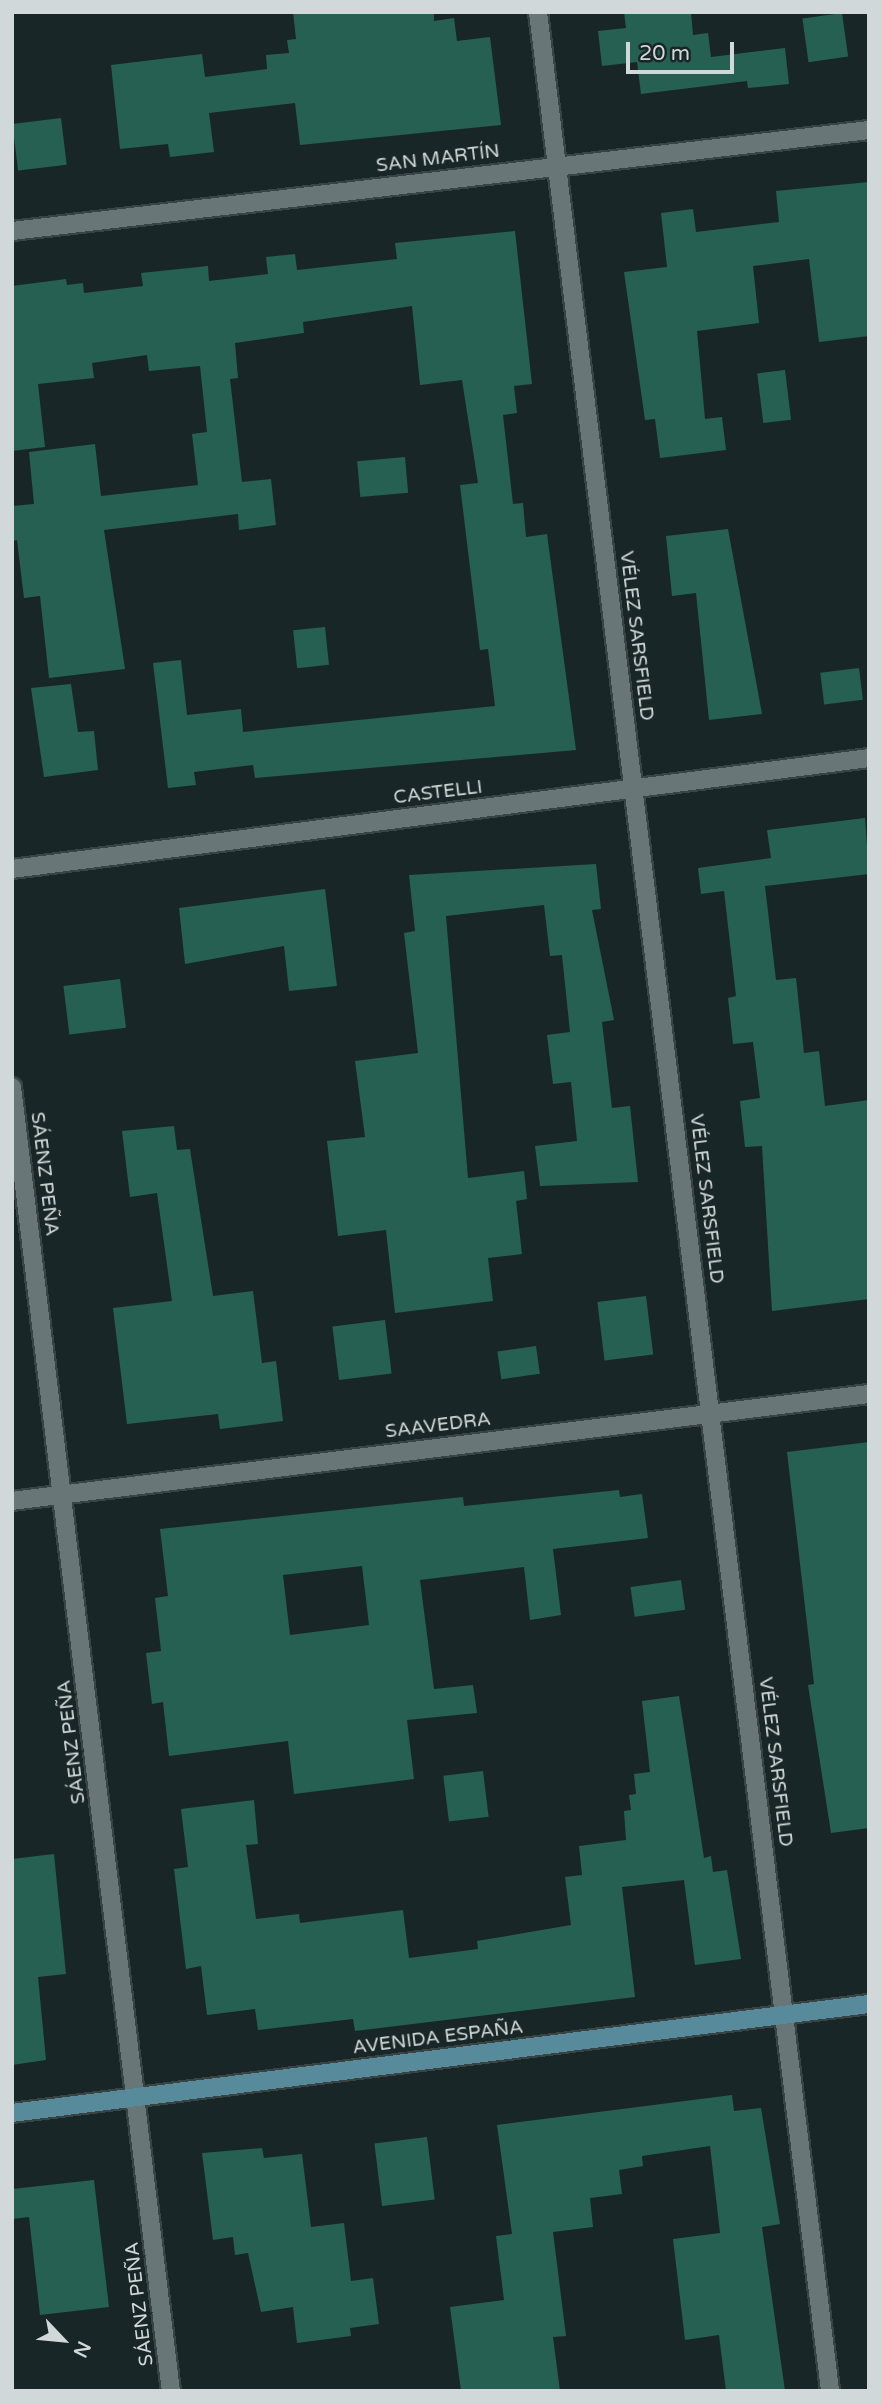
<!DOCTYPE html>
<meta charset="utf-8">
<style>
body{margin:0}
#map{position:relative;width:881px;height:2403px;overflow:hidden;background:#192627;font-family:"Varela Round",sans-serif}
div>[style]{position:absolute}
.building>*{inset:0;background:#266052;transform-origin:0 0}
.roads{filter:drop-shadow(2px 0 #394344) drop-shadow(-2px 0 #394344) drop-shadow(0 2px #394344) drop-shadow(0 -2px #394344)}
.street>*{height:18px;margin:-9px;padding:0 9px;transform-origin:9px;border-radius:9px;background:#687677}
.secondary>*{height:18px;margin:-9px;padding:0 9px;transform-origin:9px;border-radius:9px;background:#578b9b}
span{translate:-50% -50%;white-space:nowrap;text-align:center;line-height:1.15;-webkit-text-stroke:6px #192627;paint-order:stroke}
.street-label{font-size:19px;color:#d1d8d9}
.frame{position:absolute;inset:0;border:14px solid #d1d8d9;pointer-events:none}
.north{position:absolute;left:28px;top:2305px;width:70px;height:70px;-webkit-text-stroke:5px #192627;paint-order:stroke;rotate:116deg;font-size:19px;font-weight:700;line-height:28px;text-align:center;color:#d1d8d9}
.north::after{content:'';display:block;margin:auto;width:24px;height:32px;background:#d1d8d9;clip-path:polygon(50% 0,100% 100%,50% 72%,0 100%)}
.scale{position:absolute;left:626px;top:42px;width:108px;height:32px;box-sizing:border-box;border:4px solid #d1d8d9;border-top:0;padding-left:9px;font-size:21px;line-height:24px;white-space:nowrap;color:#d1d8d9;-webkit-text-stroke:5px #192627;paint-order:stroke}
</style>
<div id="map">
<div class="building">
<i style="clip-path:polygon(293px 12px,434px 12px,434px 21px,454px 18px,457px 41px,490px 37px,501px 125px,300px 145px,295px 103px,209px 113px,214px 152px,170px 157px,168px 144px,120px 149px,111px 65px,202px 54px,205px 77px,267px 69px,266px 55px,289px 53px,287px 40px,296px 39px)"></i>
<i style="clip-path:polygon(624px 12px,691px 12px,693px 35px,708px 33px,711px 57px,785px 48px,789px 84px,748px 88px,747px 81px,641px 94px,637px 62px,602px 66px,598px 31px,626px 28px)"></i>
<i style="left:842px;top:13px;width:44px;height:40px;rotate:82deg"></i>
<i style="left:61px;top:118px;width:47px;height:49px;rotate:83deg"></i>
<i style="clip-path:polygon(869px 182px,869px 336px,819px 342px,809px 259px,753px 266px,759px 323px,697px 331px,705px 419px,722px 417px,726px 450px,660px 458px,655px 419px,645px 420px,624px 272px,667px 267px,661px 213px,693px 209px,696px 232px,779px 222px,776px 191px)"></i>
<i style="clip-path:polygon(515px 231px,532px 384px,514px 386px,517px 413px,503px 415px,513px 504px,523px 503px,526px 537px,547px 534px,576px 750px,255px 778px,253px 765px,194px 772px,196px 785px,168px 788px,153px 663px,181px 660px,187px 715px,241px 709px,243px 732px,495px 706px,488px 649px,480px 650px,460px 485px,478px 483px,462px 380px,420px 385px,412px 306px,303px 322px,304px 333px,235px 343px,238px 378px,230px 379px,242px 482px,271px 479px,276px 525px,239px 530px,238px 514px,104px 530px,125px 669px,49px 678px,40px 596px,24px 598px,17px 540px,12px 541px,12px 506px,34px 504px,29px 452px,95px 444px,101px 496px,198px 485px,192px 434px,207px 432px,200px 366px,149px 371px,147px 355px,92px 363px,94px 378px,38px 384px,45px 447px,12px 451px,12px 286px,66px 279px,67px 285px,83px 283px,84px 293px,143px 286px,141px 273px,208px 266px,209px 281px,268px 274px,266px 257px,295px 254px,297px 270px,397px 259px,395px 243px)"></i>
<i style="left:785px;top:370px;width:50px;height:28px;rotate:83deg"></i>
<i style="left:405px;top:457px;width:36px;height:48px;rotate:85deg"></i>
<i style="clip-path:polygon(728px 529px,762px 714px,709px 720px,696px 593px,672px 596px,666px 536px)"></i>
<i style="left:325px;top:627px;width:38px;height:32px;rotate:84deg"></i>
<i style="left:859px;top:668px;width:32px;height:39px;rotate:83deg"></i>
<i style="clip-path:polygon(71px 684px,78px 732px,94px 731px,98px 770px,44px 777px,31px 688px)"></i>
<i style="clip-path:polygon(865px 818px,869px 874px,765px 886px,776px 980px,796px 978px,804px 1053px,819px 1051px,825px 1106px,869px 1100px,869px 1299px,772px 1311px,762px 1146px,745px 1147px,740px 1101px,760px 1098px,753px 1042px,733px 1044px,728px 998px,736px 996px,724px 891px,701px 894px,698px 868px,771px 858px,767px 830px)"></i>
<i style="clip-path:polygon(596px 864px,601px 909px,592px 910px,614px 1020px,602px 1022px,612px 1108px,630px 1106px,638px 1182px,540px 1186px,535px 1146px,577px 1141px,571px 1082px,553px 1084px,547px 1035px,570px 1032px,562px 955px,550px 956px,544px 905px,446px 916px,468px 1178px,524px 1171px,527px 1199px,516px 1201px,522px 1254px,488px 1258px,493px 1301px,395px 1313px,386px 1230px,338px 1236px,327px 1141px,365px 1137px,355px 1061px,418px 1053px,404px 933px,415px 931px,409px 875px)"></i>
<i style="clip-path:polygon(325px 889px,337px 986px,289px 991px,284px 946px,185px 964px,179px 908px)"></i>
<i style="left:120px;top:979px;width:49px;height:57px;rotate:83deg"></i>
<i style="clip-path:polygon(174px 1126px,177px 1150px,190px 1149px,213px 1296px,253px 1291px,262px 1363px,276px 1361px,283px 1421px,220px 1429px,218px 1414px,127px 1424px,113px 1308px,172px 1301px,157px 1193px,130px 1197px,122px 1131px)"></i>
<i style="left:646px;top:1296px;width:59px;height:49px;rotate:83deg"></i>
<i style="left:385px;top:1320px;width:54px;height:53px;rotate:83deg"></i>
<i style="left:536px;top:1346px;width:28px;height:39px;rotate:82deg"></i>
<i style="clip-path:polygon(869px 1442px,869px 1828px,831px 1833px,808px 1685px,814px 1684px,787px 1452px)"></i>
<i style="clip-path:polygon(evenodd,619px 1490px,620px 1497px,642px 1494px,648px 1538px,553px 1549px,561px 1615px,530px 1620px,524px 1567px,420px 1580px,434px 1689px,473px 1685px,477px 1713px,407px 1720px,414px 1779px,294px 1794px,288px 1741px,169px 1756px,163px 1702px,152px 1704px,146px 1653px,161px 1651px,155px 1598px,168px 1596px,160px 1529px,463px 1497px,464px 1506px,619px 1490px,362px 1566px,369px 1625px,290px 1635px,283px 1575px,362px 1566px)"></i>
<i style="left:681px;top:1580px;width:30px;height:51px;rotate:82deg"></i>
<i style="clip-path:polygon(679px 1696px,704px 1858px,711px 1856px,713px 1872px,727px 1870px,741px 1959px,695px 1965px,684px 1880px,622px 1887px,635px 1997px,355px 2031px,353px 2019px,258px 2030px,255px 2009px,207px 2015px,201px 1966px,186px 1969px,174px 1869px,188px 1867px,181px 1809px,254px 1800px,258px 1844px,246px 1845px,256px 1919px,299px 1914px,300px 1923px,403px 1910px,409px 1958px,478px 1949px,477px 1941px,571px 1925px,565px 1877px,582px 1875px,579px 1846px,626px 1840px,624px 1811px,631px 1810px,629px 1795px,636px 1794px,634px 1774px,650px 1772px,642px 1701px)"></i>
<i style="left:483px;top:1771px;width:46px;height:40px;rotate:83deg"></i>
<i style="clip-path:polygon(54px 1854px,66px 1974px,38px 1977px,46px 2060px,12px 2065px,12px 1859px)"></i>
<i style="clip-path:polygon(732px 2095px,734px 2111px,761px 2108px,780px 2224px,762px 2227px,785px 2391px,726px 2391px,719px 2335px,685px 2340px,673px 2239px,720px 2233px,710px 2146px,642px 2156px,643px 2166px,619px 2170px,622px 2194px,590px 2198px,593px 2227px,553px 2232px,566px 2336px,553px 2337px,560px 2391px,461px 2391px,450px 2307px,504px 2300px,496px 2236px,512px 2234px,497px 2125px)"></i>
<i style="left:427px;top:2137px;width:63px;height:53px;rotate:83deg"></i>
<i style="clip-path:polygon(262px 2148px,264px 2158px,302px 2154px,311px 2227px,344px 2223px,351px 2281px,373px 2278px,379px 2324px,350px 2328px,351px 2336px,297px 2343px,293px 2307px,261px 2312px,248px 2253px,235px 2255px,233px 2237px,213px 2240px,202px 2153px)"></i>
<i style="clip-path:polygon(94px 2180px,109px 2307px,40px 2315px,29px 2217px,12px 2219px,12px 2189px)"></i>
</div>
<div class="roads">
<div class="street">
<i style="left:538px;top:12px;width:2397px;rotate:83deg"></i>
<i style="left:12px;top:231px;width:863px;rotate:-6.72deg"></i>
<i style="left:12px;top:869px;width:864px;rotate:-7.38deg"></i>
<i style="left:12px;top:1087px;width:1314px;rotate:83.05deg"></i>
<i style="left:12px;top:1501px;width:864px;rotate:-7.12deg"></i>
</div>
<div class="secondary">
<i style="left:12px;top:2113px;width:864px;rotate:-7.25deg"></i>
</div>
</div>
<div class="street-label">
<span style="left:438px;top:159px;rotate:-7deg">SAN MARTÍN</span>
<span style="left:636px;top:636px;rotate:83deg">VÉLEZ SARSFIELD</span>
<span style="left:438px;top:793px;rotate:-7deg">CASTELLI</span>
<span style="left:44px;top:1174px;rotate:83deg">SÁENZ PEÑA</span>
<span style="left:706px;top:1199px;rotate:83deg">VÉLEZ SARSFIELD</span>
<span style="left:438px;top:1426px;rotate:-7deg">SAAVEDRA</span>
<span style="left:72px;top:1742px;rotate:-97deg">SÁENZ PEÑA</span>
<span style="left:775px;top:1762px;rotate:83deg">VÉLEZ SARSFIELD</span>
<span style="left:438px;top:2038px;rotate:-7deg">AVENIDA ESPAÑA</span>
<span style="left:140px;top:2304px;rotate:-97deg">SÁENZ PEÑA</span>
</div>
<div class="frame"></div>
<div class="north">N</div>
<div class="scale">20 m</div>
</div>
